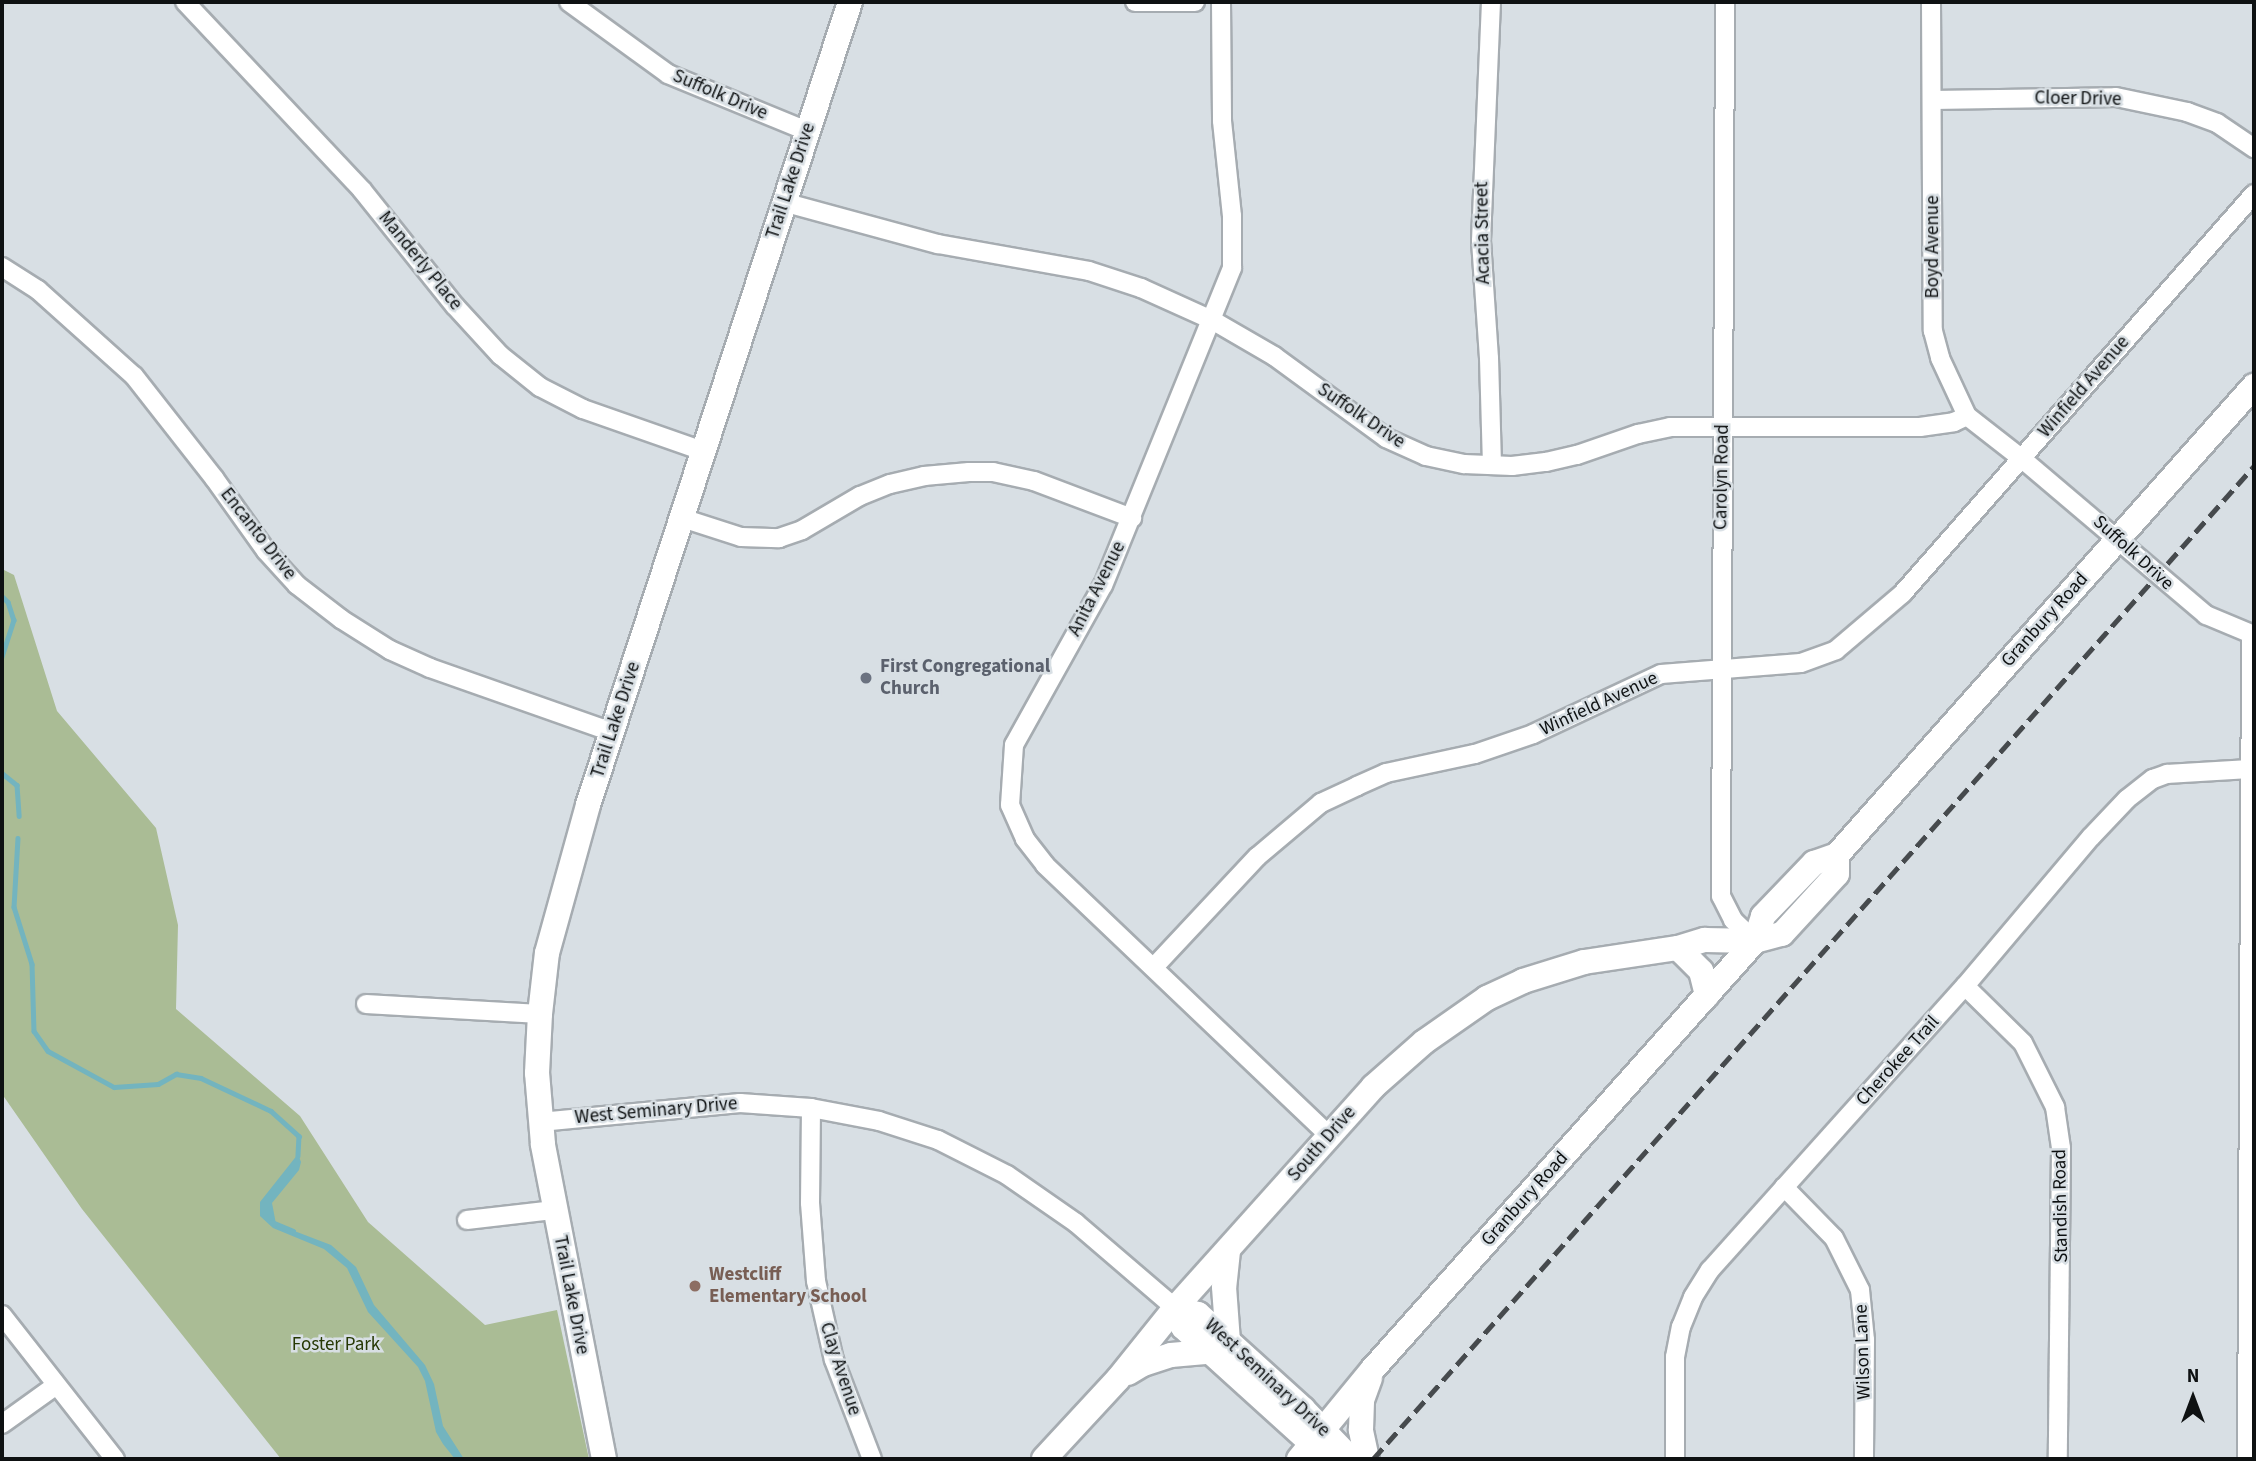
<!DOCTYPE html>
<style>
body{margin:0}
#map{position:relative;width:2256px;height:1461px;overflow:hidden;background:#d8dfe4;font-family:"Source Sans 3",sans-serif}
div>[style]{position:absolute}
.green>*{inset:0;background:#aabc95}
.water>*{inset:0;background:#73b4bf}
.stream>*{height:4.5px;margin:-2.25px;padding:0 2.25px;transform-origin:2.25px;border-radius:2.25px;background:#73b4bf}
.roads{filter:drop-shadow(2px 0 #a6acb1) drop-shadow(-2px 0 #a6acb1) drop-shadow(0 2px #a6acb1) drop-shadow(0 -2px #a6acb1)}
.street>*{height:18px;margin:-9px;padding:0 9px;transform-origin:9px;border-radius:9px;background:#fff}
.secondary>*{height:24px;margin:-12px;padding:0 12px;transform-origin:12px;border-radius:12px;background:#fff}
.rail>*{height:4.5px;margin-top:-2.25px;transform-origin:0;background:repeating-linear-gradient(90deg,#464a4d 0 14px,transparent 0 21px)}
.dots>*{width:19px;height:19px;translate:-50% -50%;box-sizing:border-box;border:4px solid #d8dfe4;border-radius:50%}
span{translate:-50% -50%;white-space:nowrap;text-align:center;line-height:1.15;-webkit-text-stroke:5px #d8dfe4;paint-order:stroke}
.street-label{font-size:19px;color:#0e1112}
.worship-label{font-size:19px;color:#5b616d;font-weight:700}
.left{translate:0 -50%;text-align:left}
.education-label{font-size:19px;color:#785e54;font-weight:700}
.park-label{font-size:19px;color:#263803}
.frame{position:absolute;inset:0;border:4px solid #0e1112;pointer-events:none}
.north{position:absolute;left:2158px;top:1363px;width:70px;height:70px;-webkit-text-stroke:5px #d8dfe4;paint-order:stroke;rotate:0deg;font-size:19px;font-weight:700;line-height:28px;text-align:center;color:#0e1112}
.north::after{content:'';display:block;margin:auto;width:24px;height:32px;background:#0e1112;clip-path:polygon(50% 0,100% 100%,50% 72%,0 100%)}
</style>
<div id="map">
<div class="green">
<i style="clip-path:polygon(2px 569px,14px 575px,57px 711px,156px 828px,178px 925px,176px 1009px,300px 1116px,368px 1222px,485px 1325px,557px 1310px,589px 1459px,281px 1459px,82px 1209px,2px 1094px)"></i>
</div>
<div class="water">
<i style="clip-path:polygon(298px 1154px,301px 1162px,299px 1170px,272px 1203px,276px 1224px,331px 1245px,356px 1267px,374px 1305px,425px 1365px,434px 1384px,443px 1426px,464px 1459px,455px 1459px,443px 1444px,436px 1432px,425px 1381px,418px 1367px,368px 1312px,347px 1268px,324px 1249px,273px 1228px,260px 1216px,260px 1202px)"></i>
</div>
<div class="stream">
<i style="left:2px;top:596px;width:8px;rotate:45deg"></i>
<i style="left:8px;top:602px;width:19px;rotate:72deg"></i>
<i style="left:14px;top:620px;width:40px;rotate:108deg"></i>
<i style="left:2px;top:773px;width:19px;rotate:39deg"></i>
<i style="left:17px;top:785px;width:31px;rotate:86deg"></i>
<i style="left:18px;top:838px;width:69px;rotate:93.3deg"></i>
<i style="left:14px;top:907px;width:60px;rotate:72.5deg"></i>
<i style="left:32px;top:964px;width:67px;rotate:88.3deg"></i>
<i style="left:34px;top:1031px;width:24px;rotate:55deg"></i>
<i style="left:48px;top:1051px;width:75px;rotate:28.6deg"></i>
<i style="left:114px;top:1087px;width:44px;rotate:-3.9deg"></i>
<i style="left:158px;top:1084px;width:21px;rotate:-29deg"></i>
<i style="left:176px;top:1074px;width:25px;rotate:9deg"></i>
<i style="left:201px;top:1078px;width:77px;rotate:25.2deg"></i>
<i style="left:271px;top:1111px;width:38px;rotate:42deg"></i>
<i style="left:299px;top:1136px;width:20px;rotate:93deg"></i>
<i style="left:272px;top:1222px;width:23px;rotate:23deg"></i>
</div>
<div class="roads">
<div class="street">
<i style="left:185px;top:2px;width:258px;rotate:46.7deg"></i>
<i style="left:362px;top:190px;width:149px;rotate:51.3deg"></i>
<i style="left:455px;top:306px;width:67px;rotate:47.4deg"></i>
<i style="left:500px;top:355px;width:51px;rotate:38.7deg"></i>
<i style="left:540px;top:387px;width:48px;rotate:27.1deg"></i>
<i style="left:583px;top:409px;width:127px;rotate:19.3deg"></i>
<i style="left:569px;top:2px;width:122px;rotate:36deg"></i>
<i style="left:668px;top:74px;width:150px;rotate:22.3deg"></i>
<i style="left:1135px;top:2px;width:60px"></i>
<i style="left:1221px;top:2px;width:119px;rotate:89.5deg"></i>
<i style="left:1222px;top:121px;width:96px;rotate:84deg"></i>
<i style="left:1232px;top:216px;width:52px;rotate:90deg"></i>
<i style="left:1232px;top:268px;width:342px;rotate:112.1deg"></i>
<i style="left:1103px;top:585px;width:183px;rotate:119.1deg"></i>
<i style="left:1014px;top:745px;width:60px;rotate:93.8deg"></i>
<i style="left:1010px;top:805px;width:37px;rotate:66deg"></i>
<i style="left:1025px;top:839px;width:33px;rotate:52deg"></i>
<i style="left:1045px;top:865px;width:393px;rotate:43.6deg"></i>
<i style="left:1491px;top:2px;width:239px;rotate:92.4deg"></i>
<i style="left:1481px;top:241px;width:117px;rotate:86.1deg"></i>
<i style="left:1489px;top:358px;width:107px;rotate:88.4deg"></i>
<i style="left:1725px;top:2px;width:894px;rotate:90.26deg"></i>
<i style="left:1721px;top:896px;width:27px;rotate:63deg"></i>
<i style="left:1733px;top:920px;width:30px;rotate:44deg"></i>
<i style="left:1931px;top:2px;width:329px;rotate:89.7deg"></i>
<i style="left:1933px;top:331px;width:28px;rotate:75deg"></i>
<i style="left:1940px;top:358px;width:64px;rotate:65deg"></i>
<i style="left:1967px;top:416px;width:68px;rotate:37.9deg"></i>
<i style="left:2021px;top:458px;width:243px;rotate:40.3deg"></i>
<i style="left:2206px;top:615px;width:52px;rotate:22.6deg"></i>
<i style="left:1933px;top:100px;width:183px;rotate:-0.9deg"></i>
<i style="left:2116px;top:97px;width:73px;rotate:11.9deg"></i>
<i style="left:2187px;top:112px;width:32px;rotate:20deg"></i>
<i style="left:2217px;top:123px;width:45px;rotate:34deg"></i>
<i style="left:783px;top:202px;width:161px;rotate:15.2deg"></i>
<i style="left:938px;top:244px;width:153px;rotate:10.1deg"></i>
<i style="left:1089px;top:271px;width:55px;rotate:18.1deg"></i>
<i style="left:1141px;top:288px;width:78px;rotate:24.3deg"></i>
<i style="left:1212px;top:320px;width:72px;rotate:30.1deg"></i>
<i style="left:1274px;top:356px;width:139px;rotate:36.2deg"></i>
<i style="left:1386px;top:438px;width:44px;rotate:24.2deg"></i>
<i style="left:1426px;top:456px;width:39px;rotate:12deg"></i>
<i style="left:1464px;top:464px;width:48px;rotate:2.4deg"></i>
<i style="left:1512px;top:466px;width:34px;rotate:-7deg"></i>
<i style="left:1546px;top:462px;width:32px;rotate:-13deg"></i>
<i style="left:1577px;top:455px;width:65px;rotate:-19deg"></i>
<i style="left:1638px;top:434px;width:33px;rotate:-12deg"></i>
<i style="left:1670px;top:427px;width:250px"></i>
<i style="left:1920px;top:427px;width:34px;rotate:-8deg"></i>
<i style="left:1954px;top:422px;width:14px;rotate:-25deg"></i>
<i style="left:2px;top:267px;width:43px;rotate:32.6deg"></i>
<i style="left:38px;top:290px;width:129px;rotate:41.9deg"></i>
<i style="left:134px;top:376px;width:130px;rotate:51.9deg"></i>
<i style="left:214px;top:478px;width:90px;rotate:54.5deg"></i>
<i style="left:266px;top:551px;width:46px;rotate:47.6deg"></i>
<i style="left:297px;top:585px;width:56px;rotate:37.7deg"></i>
<i style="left:341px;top:619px;width:58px;rotate:32.3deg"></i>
<i style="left:390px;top:650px;width:44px;rotate:24.2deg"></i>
<i style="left:430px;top:668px;width:193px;rotate:19.4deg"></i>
<i style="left:682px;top:518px;width:62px;rotate:17.9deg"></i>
<i style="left:741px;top:537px;width:38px;rotate:2deg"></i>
<i style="left:779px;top:538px;width:24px;rotate:-19deg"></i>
<i style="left:802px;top:530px;width:67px;rotate:-30.4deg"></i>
<i style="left:860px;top:496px;width:32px;rotate:-22deg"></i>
<i style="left:890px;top:484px;width:35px;rotate:-13deg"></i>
<i style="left:924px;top:476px;width:45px;rotate:-5.1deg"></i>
<i style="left:969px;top:472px;width:24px"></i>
<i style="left:993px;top:472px;width:42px;rotate:12.4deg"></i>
<i style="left:1034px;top:481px;width:105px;rotate:20.7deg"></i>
<i style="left:1154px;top:967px;width:151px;rotate:-46.9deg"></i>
<i style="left:1257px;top:857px;width:84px;rotate:-40.2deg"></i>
<i style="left:1321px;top:803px;width:40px;rotate:-25deg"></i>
<i style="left:1357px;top:786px;width:32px;rotate:-24deg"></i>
<i style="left:1386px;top:773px;width:91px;rotate:-12.1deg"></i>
<i style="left:1475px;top:754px;width:61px;rotate:-19deg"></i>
<i style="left:1533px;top:734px;width:141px;rotate:-25.1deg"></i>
<i style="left:1661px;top:674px;width:140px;rotate:-4.5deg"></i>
<i style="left:1801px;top:663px;width:37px;rotate:-20deg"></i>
<i style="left:1836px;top:650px;width:87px;rotate:-40.3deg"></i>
<i style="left:1902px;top:594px;width:533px;rotate:-48.65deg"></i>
<i style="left:1965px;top:986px;width:81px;rotate:44.5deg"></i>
<i style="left:2023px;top:1043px;width:72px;rotate:63.4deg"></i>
<i style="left:2055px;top:1107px;width:41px;rotate:81.7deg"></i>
<i style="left:2061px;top:1148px;width:311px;rotate:90.6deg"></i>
<i style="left:366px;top:1004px;width:174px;rotate:3.3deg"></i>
<i style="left:811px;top:1108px;width:95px;rotate:90.6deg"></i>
<i style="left:810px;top:1203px;width:78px;rotate:85.6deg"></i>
<i style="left:816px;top:1281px;width:81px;rotate:77.2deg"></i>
<i style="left:834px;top:1360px;width:106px;rotate:69deg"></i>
<i style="left:540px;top:1122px;width:201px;rotate:-5.4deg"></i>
<i style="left:740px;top:1103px;width:71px;rotate:4deg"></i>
<i style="left:811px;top:1108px;width:69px;rotate:10.8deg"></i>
<i style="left:879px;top:1121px;width:62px;rotate:17.9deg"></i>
<i style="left:938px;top:1140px;width:77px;rotate:26.9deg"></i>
<i style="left:1007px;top:1175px;width:84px;rotate:34.8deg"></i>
<i style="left:1076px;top:1223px;width:130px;rotate:40.6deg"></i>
<i style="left:1784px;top:1187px;width:71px;rotate:45.6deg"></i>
<i style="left:1834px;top:1238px;width:58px;rotate:63.4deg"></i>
<i style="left:1860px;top:1290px;width:50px;rotate:84.3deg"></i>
<i style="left:1865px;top:1340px;width:119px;rotate:90.5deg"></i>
<i style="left:467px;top:1220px;width:88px;rotate:-6.6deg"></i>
<i style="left:2px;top:1315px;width:183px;rotate:51.9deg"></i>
<i style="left:2px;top:1424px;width:65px;rotate:-35.6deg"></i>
<i style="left:1675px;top:1459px;width:102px;rotate:-90deg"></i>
<i style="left:1675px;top:1357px;width:31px;rotate:-79deg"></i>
<i style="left:1681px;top:1327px;width:32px;rotate:-68deg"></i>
<i style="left:1693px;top:1297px;width:32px;rotate:-58deg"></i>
<i style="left:1710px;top:1270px;width:382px;rotate:-48.1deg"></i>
<i style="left:1965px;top:986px;width:195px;rotate:-49.8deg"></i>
<i style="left:2091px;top:837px;width:52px;rotate:-46.5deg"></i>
<i style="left:2127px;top:799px;width:33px;rotate:-38deg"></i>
<i style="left:2153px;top:779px;width:15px;rotate:-20deg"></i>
<i style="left:2167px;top:774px;width:82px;rotate:-3.5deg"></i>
<i style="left:2247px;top:1459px;width:825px;rotate:-89.72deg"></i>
</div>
<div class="secondary">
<i style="left:1678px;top:948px;width:33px;rotate:45deg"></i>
<i style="left:1701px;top:971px;width:25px;rotate:76deg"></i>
<i style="left:1228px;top:1251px;width:36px;rotate:96deg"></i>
<i style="left:1224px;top:1287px;width:54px;rotate:85.8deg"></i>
<i style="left:1175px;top:1308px;width:24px;rotate:15deg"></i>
<i style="left:1198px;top:1314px;width:142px;rotate:42.1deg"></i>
<i style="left:1303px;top:1409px;width:69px;rotate:46.2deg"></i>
<i style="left:1175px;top:1308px;width:21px;rotate:67deg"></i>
<i style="left:1183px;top:1327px;width:189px;rotate:42.2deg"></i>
<i style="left:1128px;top:1373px;width:17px;rotate:-31deg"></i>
<i style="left:1143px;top:1364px;width:29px;rotate:-18deg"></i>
<i style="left:1171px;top:1355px;width:37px;rotate:-5deg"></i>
<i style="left:604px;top:1459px;width:321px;rotate:-101deg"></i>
<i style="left:543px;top:1144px;width:71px;rotate:-94.8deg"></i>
<i style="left:537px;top:1073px;width:59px;rotate:-87.1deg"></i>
<i style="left:540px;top:1014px;width:61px;rotate:-83.5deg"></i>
<i style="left:547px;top:953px;width:154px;rotate:-74.5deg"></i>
<i style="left:588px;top:805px;width:845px;rotate:-71.93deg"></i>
<i style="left:1044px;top:1459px;width:109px;rotate:-47.2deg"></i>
<i style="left:1118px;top:1379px;width:91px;rotate:-51.2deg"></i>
<i style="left:1175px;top:1308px;width:297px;rotate:-48.1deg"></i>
<i style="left:1373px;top:1087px;width:68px;rotate:-41.4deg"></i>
<i style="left:1424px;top:1042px;width:77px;rotate:-34.9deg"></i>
<i style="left:1487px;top:998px;width:40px;rotate:-25deg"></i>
<i style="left:1523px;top:981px;width:64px;rotate:-17.3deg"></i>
<i style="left:1584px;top:962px;width:95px;rotate:-8.5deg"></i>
<i style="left:1678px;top:948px;width:28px;rotate:-17deg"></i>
<i style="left:1705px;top:940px;width:50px;rotate:1.1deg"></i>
<i style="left:1755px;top:941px;width:28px;rotate:-15deg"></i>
<i style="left:1782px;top:934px;width:81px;rotate:-47.5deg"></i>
<i style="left:1837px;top:874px;width:19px;rotate:-90deg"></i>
<i style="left:1299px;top:1459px;width:115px;rotate:-50.6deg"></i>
<i style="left:1372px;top:1370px;width:575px;rotate:-48.24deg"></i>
<i style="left:1755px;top:941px;width:26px;rotate:-72deg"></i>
<i style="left:1763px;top:916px;width:74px;rotate:-46.1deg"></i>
<i style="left:1814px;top:863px;width:24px;rotate:-19deg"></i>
<i style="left:1837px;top:855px;width:628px;rotate:-48.36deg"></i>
<i style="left:1367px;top:1459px;width:30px;rotate:-102deg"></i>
<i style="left:1361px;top:1430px;width:30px;rotate:-88deg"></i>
<i style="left:1362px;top:1400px;width:23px;rotate:-70deg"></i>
</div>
</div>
<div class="rail">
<i style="left:1373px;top:1459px;width:1327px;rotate:-48.42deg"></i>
</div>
<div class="dots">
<i style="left:866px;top:678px;background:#6b7280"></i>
<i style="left:695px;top:1286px;background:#8d6e63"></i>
</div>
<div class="street-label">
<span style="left:720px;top:95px;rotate:23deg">Suffolk Drive</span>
<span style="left:2078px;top:99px;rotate:1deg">Cloer Drive</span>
<span style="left:791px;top:181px;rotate:-72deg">Trail Lake Drive</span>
<span style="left:1483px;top:233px;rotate:-91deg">Acacia Street</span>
<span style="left:1933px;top:247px;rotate:-90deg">Boyd Avenue</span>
<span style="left:420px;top:261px;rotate:51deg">Manderly Place</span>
<span style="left:2084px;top:387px;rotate:-49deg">Winfield Avenue</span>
<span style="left:1361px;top:416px;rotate:34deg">Suffolk Drive</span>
<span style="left:1722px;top:477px;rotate:-89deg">Carolyn Road</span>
<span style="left:258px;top:534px;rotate:52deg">Encanto Drive</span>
<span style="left:2133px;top:553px;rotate:42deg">Suffolk Drive</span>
<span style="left:1097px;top:589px;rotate:-63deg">Anita Avenue</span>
<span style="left:2045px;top:620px;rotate:-48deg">Granbury Road</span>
<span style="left:1599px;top:704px;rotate:-25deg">Winfield Avenue</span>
<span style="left:616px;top:720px;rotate:-72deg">Trail Lake Drive</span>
<span style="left:1898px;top:1061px;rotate:-48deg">Cherokee Trail</span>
<span style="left:656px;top:1111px;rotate:-5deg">West Seminary Drive</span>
<span style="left:1322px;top:1144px;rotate:-49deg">South Drive</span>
<span style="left:1525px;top:1199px;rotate:-48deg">Granbury Road</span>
<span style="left:2061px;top:1206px;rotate:-91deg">Standish Road</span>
<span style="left:571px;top:1295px;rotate:79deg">Trail Lake Drive</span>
<span style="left:1863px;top:1352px;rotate:-92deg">Wilson Lane</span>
<span style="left:840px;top:1369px;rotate:72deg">Clay Avenue</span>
<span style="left:1267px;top:1378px;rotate:43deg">West Seminary Drive</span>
</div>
<div class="worship-label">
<span class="left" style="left:880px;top:678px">First Congregational<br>Church</span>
</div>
<div class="education-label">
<span class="left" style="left:709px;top:1286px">Westcliff<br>Elementary School</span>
</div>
<div class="park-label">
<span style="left:336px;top:1345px">Foster Park</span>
</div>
<div class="frame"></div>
<div class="north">N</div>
</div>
